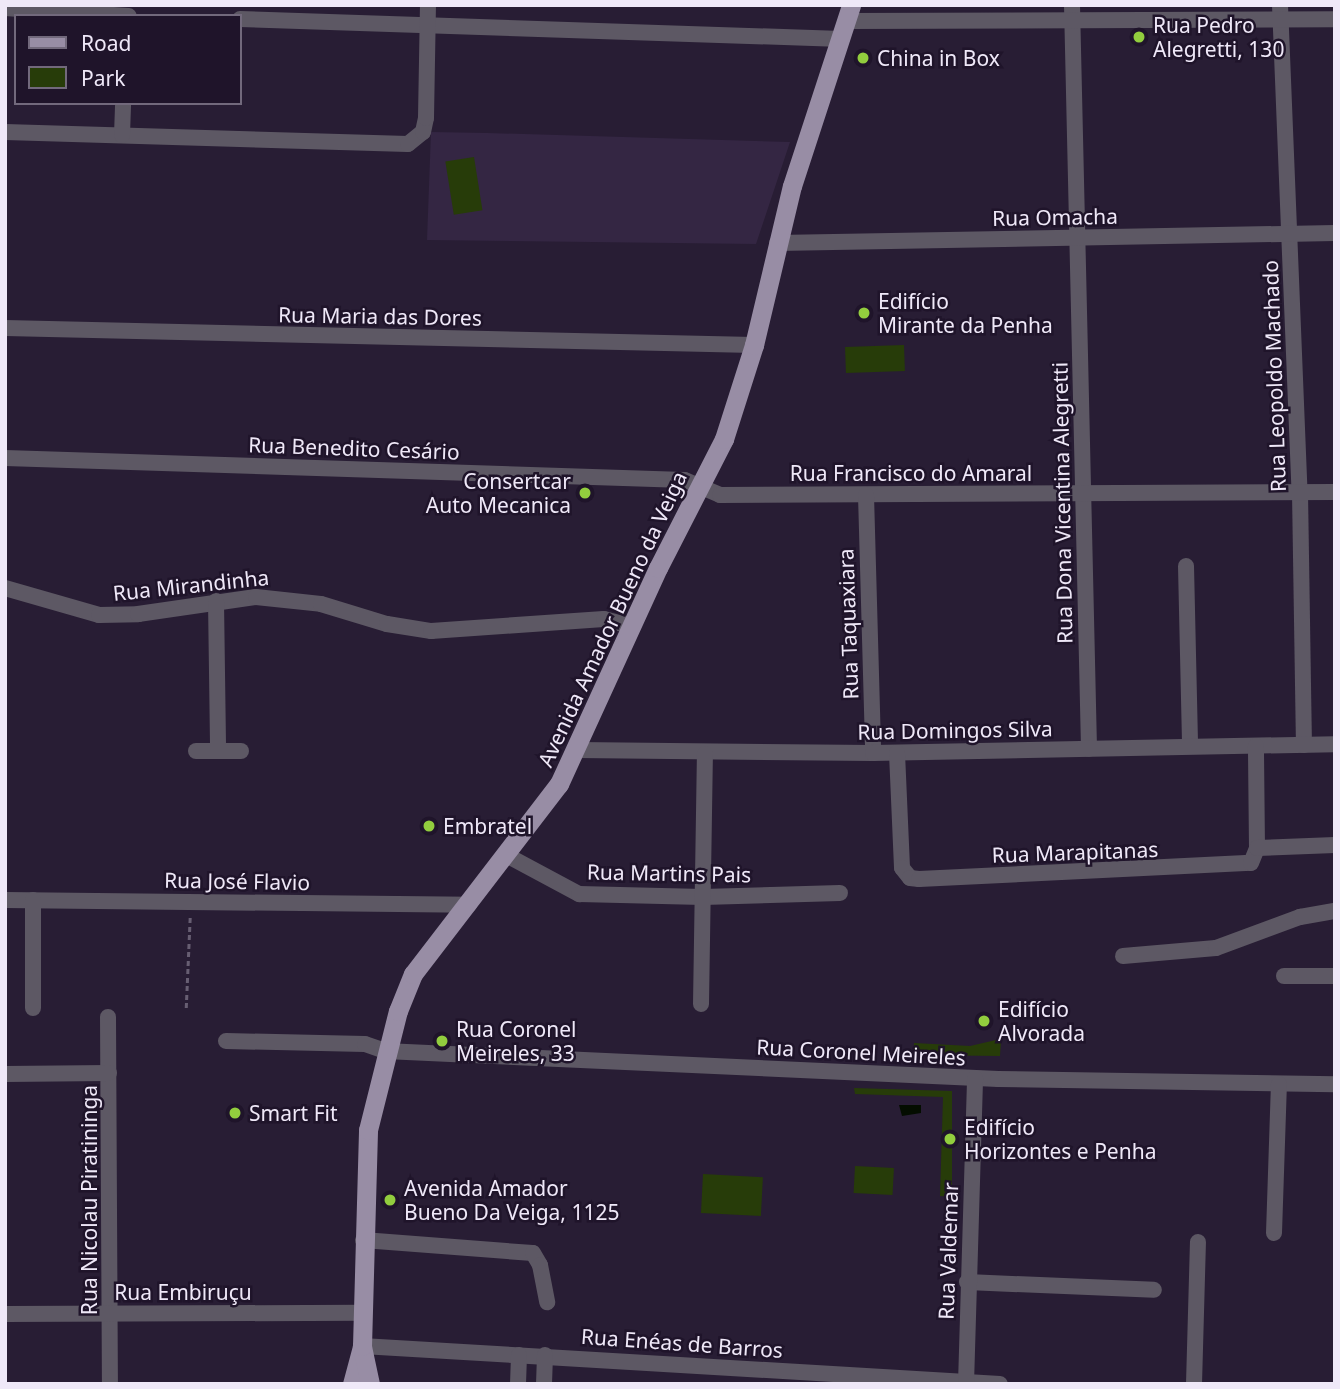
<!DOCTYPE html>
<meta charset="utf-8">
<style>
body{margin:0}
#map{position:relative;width:1340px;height:1389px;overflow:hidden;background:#281d34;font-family:"Noto Sans",sans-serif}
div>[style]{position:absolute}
.built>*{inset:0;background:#342643}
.green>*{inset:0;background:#273c09;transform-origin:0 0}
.water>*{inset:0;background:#040d00}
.path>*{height:2.5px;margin-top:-1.25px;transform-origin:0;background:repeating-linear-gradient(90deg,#675e72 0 5px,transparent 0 8.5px)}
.minor>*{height:16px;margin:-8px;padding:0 8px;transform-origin:8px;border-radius:8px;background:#5d5864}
.major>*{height:19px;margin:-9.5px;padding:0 9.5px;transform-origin:9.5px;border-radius:9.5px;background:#988da5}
.dots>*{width:19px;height:19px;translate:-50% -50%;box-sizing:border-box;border:4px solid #1f142a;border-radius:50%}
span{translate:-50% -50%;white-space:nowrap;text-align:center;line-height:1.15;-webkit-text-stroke:5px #1f142a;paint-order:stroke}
.poi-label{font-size:21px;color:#efe8f8}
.left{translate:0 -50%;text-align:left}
.right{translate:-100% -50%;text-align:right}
.street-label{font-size:21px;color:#efe8f8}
.frame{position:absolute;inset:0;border:7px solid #efe8f8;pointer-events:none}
.legend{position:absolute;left:14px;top:14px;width:228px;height:91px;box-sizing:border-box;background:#1f142a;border:2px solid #72697c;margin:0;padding:9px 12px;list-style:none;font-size:21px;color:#efe8f8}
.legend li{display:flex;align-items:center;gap:14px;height:35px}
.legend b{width:35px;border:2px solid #72697c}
</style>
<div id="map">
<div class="built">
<i style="clip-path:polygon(431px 132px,487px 133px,790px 142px,756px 244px,427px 240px)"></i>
</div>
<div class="green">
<i style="left:474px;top:157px;width:54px;height:29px;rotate:81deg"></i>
<i style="left:904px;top:345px;width:26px;height:59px;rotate:88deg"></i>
<i style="clip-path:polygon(996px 1040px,1001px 1041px,1000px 1056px,913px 1055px,914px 1043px,970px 1046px)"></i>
<i style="clip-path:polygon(854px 1088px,952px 1091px,952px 1197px,940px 1196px,943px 1097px,855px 1094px)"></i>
<i style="left:855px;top:1166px;width:39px;height:27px;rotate:3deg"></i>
<i style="left:703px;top:1174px;width:60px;height:39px;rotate:3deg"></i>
</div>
<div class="water">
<i style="clip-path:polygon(899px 1105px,921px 1105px,921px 1113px,902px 1116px)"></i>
</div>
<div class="path">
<i style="left:186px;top:1008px;width:93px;rotate:-87.5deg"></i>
</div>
<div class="minor">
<i style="left:1072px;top:5px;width:744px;rotate:88.69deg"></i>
<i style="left:1280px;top:5px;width:488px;rotate:87.7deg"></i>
<i style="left:1300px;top:493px;width:252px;rotate:89.1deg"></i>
<i style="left:5px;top:8px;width:124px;rotate:3.7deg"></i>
<i style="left:240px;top:19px;width:602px;rotate:1.9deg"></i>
<i style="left:848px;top:21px;width:487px;rotate:-0.2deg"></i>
<i style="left:5px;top:132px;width:403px;rotate:1.7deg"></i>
<i style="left:408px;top:144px;width:19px;rotate:-39deg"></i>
<i style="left:423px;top:132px;width:14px;rotate:-78deg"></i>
<i style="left:426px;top:118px;width:113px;rotate:-89deg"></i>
<i style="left:122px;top:135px;width:32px;rotate:-88deg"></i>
<i style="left:777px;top:243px;width:558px;rotate:-1.03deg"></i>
<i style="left:5px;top:328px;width:749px;rotate:1.3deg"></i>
<i style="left:5px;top:458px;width:680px;rotate:1.85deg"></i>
<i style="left:685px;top:480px;width:38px;rotate:23deg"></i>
<i style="left:720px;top:495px;width:615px;rotate:-0.28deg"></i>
<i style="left:866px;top:495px;width:258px;rotate:88.4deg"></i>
<i style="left:1186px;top:566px;width:180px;rotate:88.7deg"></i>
<i style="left:5px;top:588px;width:98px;rotate:16deg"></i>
<i style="left:99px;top:615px;width:39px;rotate:-1deg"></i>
<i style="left:138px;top:614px;width:119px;rotate:-8.2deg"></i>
<i style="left:256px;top:597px;width:65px;rotate:6.1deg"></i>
<i style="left:321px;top:604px;width:69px;rotate:16.9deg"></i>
<i style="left:387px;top:624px;width:45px;rotate:9deg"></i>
<i style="left:431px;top:631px;width:173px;rotate:-4deg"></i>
<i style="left:604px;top:619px;width:28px;rotate:15deg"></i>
<i style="left:216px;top:601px;width:150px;rotate:89.2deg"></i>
<i style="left:577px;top:750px;width:296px;rotate:0.6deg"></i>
<i style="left:873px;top:753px;width:462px;rotate:-1.1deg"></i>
<i style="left:196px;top:751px;width:45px"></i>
<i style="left:897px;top:753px;width:115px;rotate:87.5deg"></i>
<i style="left:902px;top:868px;width:13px;rotate:51deg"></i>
<i style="left:910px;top:878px;width:9px;rotate:6deg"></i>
<i style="left:919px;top:879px;width:332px;rotate:-2.8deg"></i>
<i style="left:1251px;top:863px;width:16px;rotate:-68deg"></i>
<i style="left:1257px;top:848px;width:102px;rotate:-90.6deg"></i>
<i style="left:1257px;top:848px;width:78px;rotate:-2.2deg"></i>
<i style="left:508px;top:856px;width:81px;rotate:28.2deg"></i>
<i style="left:579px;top:894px;width:124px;rotate:1.4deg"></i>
<i style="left:703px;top:897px;width:137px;rotate:-1.7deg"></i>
<i style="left:5px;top:900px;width:464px;rotate:0.6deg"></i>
<i style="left:1123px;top:956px;width:93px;rotate:-4.9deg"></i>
<i style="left:1216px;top:948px;width:90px;rotate:-20.3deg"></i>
<i style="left:1300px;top:917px;width:36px;rotate:-10deg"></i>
<i style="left:1284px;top:976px;width:51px"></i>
<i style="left:701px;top:1004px;width:250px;rotate:-89.1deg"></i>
<i style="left:33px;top:1008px;width:108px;rotate:-90deg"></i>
<i style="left:108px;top:1017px;width:367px;rotate:89.7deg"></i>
<i style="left:226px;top:1041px;width:139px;rotate:1.2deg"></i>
<i style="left:365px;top:1044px;width:21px;rotate:19deg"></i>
<i style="left:385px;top:1051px;width:614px;rotate:2.62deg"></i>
<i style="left:998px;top:1079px;width:337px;rotate:0.9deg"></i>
<i style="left:5px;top:1074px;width:104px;rotate:-0.6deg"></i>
<i style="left:1274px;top:1233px;width:149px;rotate:-88.1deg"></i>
<i style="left:363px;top:1240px;width:170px;rotate:4.4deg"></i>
<i style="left:533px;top:1253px;width:14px;rotate:60deg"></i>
<i style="left:540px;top:1265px;width:38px;rotate:79deg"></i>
<i style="left:967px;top:1282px;width:187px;rotate:2.4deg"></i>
<i style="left:5px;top:1314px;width:357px;rotate:-0.2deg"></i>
<i style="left:362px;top:1346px;width:639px;rotate:3.41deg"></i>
<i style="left:518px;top:1384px;width:29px;rotate:-88deg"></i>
<i style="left:544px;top:1384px;width:29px;rotate:-88deg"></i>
<i style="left:966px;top:1384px;width:306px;rotate:-88.3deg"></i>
<i style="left:1194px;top:1384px;width:142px;rotate:-88.4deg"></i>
</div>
<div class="major">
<i style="left:352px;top:1384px;width:39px;rotate:-75deg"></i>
<i style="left:370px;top:1384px;width:39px;rotate:-102deg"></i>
<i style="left:362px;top:1346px;width:216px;rotate:-88.4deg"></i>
<i style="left:368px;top:1130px;width:123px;rotate:-75.9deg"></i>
<i style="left:398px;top:1011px;width:40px;rotate:-68deg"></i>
<i style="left:413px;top:974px;width:240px;rotate:-52.5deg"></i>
<i style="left:559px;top:784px;width:238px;rotate:-65.4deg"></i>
<i style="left:658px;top:568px;width:145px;rotate:-62.9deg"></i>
<i style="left:724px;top:439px;width:99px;rotate:-72.3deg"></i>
<i style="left:754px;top:345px;width:163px;rotate:-76.6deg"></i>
<i style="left:792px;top:186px;width:190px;rotate:-71.9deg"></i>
</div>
<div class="dots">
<i style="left:1139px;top:37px;background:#92cd3e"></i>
<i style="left:863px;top:58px;background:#92cd3e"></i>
<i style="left:864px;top:313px;background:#92cd3e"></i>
<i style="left:585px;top:493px;background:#92cd3e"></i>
<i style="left:429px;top:826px;background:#92cd3e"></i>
<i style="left:984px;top:1021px;background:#92cd3e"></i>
<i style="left:442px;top:1041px;background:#92cd3e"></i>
<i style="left:235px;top:1113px;background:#92cd3e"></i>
<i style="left:950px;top:1139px;background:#92cd3e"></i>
<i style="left:390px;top:1200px;background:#92cd3e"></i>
</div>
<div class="poi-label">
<span class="left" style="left:1153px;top:37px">Rua Pedro<br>Alegretti, 130</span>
<span class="left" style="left:877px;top:58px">China in Box</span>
<span class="left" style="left:878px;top:313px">Edifício<br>Mirante da Penha</span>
<span class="right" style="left:571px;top:493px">Consertcar<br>Auto Mecanica</span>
<span class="left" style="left:443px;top:826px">Embratel</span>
<span class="left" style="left:998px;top:1021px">Edifício<br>Alvorada</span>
<span class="left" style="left:456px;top:1041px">Rua Coronel<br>Meireles, 33</span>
<span class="left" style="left:249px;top:1113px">Smart Fit</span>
<span class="left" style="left:964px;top:1139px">Edifício<br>Horizontes e Penha</span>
<span class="left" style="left:404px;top:1200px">Avenida Amador<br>Bueno Da Veiga, 1125</span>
</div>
<div class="street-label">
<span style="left:1055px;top:217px;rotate:-1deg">Rua Omacha</span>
<span style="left:380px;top:316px;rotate:1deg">Rua Maria das Dores</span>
<span style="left:1274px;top:376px;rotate:-92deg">Rua Leopoldo Machado</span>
<span style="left:354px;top:448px;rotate:2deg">Rua Benedito Cesário</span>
<span style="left:911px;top:473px">Rua Francisco do Amaral</span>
<span style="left:1062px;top:503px;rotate:-91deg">Rua Dona Vicentina Alegretti</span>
<span style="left:191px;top:585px;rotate:-6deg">Rua Mirandinha</span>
<span style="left:612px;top:619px;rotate:-65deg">Avenida Amador Bueno da Veiga</span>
<span style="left:848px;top:624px;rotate:-92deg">Rua Taquaxiara</span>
<span style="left:955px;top:730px;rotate:-1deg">Rua Domingos Silva</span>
<span style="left:1075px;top:852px;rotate:-2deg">Rua Marapitanas</span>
<span style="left:669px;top:873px;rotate:1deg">Rua Martins Pais</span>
<span style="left:237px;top:881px;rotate:1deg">Rua José Flavio</span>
<span style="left:861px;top:1052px;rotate:3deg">Rua Coronel Meireles</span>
<span style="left:89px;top:1200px;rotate:-90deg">Rua Nicolau Piratininga</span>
<span style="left:948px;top:1251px;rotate:-88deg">Rua Valdemar</span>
<span style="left:183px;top:1292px">Rua Embiruçu</span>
<span style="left:682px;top:1343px;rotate:4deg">Rua Enéas de Barros</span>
</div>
<div class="frame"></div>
<ul class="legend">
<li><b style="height:9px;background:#988da5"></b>Road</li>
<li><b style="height:19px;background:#273c09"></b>Park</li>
</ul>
</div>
